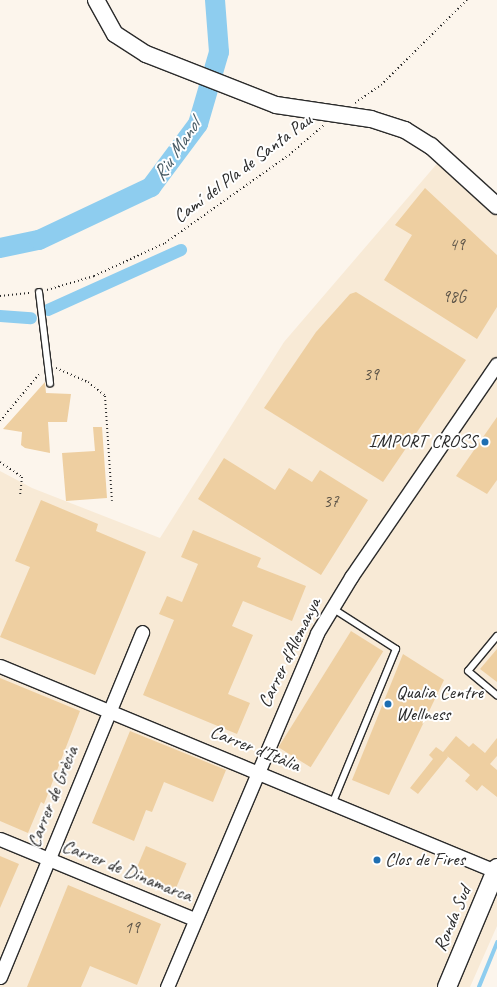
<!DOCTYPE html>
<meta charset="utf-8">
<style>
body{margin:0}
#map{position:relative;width:497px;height:987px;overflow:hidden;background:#fcf5ec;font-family:Caveat,sans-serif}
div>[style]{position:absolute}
.built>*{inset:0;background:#f8ead6}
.stream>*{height:3.5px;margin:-1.75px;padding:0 1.75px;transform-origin:1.75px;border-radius:1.75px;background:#8ecdef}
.canal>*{height:12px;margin:-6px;padding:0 6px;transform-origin:6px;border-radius:6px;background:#8ecdef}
.river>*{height:20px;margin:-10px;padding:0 10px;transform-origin:10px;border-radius:10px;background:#8ecdef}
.building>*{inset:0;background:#eecfa1;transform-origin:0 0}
.path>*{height:2px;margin-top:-1px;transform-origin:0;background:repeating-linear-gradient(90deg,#2b2b2b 0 1px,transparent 0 4px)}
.roads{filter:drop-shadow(1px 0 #2b2b2b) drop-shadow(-1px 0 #2b2b2b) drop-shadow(0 1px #2b2b2b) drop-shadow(0 -1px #2b2b2b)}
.service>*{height:6px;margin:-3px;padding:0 3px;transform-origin:3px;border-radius:3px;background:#fff}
.minor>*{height:13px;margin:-6.5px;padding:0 6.5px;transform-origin:6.5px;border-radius:6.5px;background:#fff}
.tertiary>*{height:16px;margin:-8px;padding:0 8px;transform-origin:8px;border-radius:8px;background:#fff}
.secondary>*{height:18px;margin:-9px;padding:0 9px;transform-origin:9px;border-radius:9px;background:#fff}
.dots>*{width:11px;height:11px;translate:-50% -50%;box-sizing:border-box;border:2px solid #fff;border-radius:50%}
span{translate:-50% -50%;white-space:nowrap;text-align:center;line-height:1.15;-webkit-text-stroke:4px #fff;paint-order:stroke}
.number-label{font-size:17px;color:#5c5448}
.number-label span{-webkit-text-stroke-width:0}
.street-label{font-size:19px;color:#2b2b2b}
.poi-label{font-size:19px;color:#2b2b2b}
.right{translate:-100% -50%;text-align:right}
.left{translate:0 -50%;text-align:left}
.water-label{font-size:20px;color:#495c66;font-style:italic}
</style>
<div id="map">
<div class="built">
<i style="clip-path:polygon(447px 152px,497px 197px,497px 926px,470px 987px,0 987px,0 471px,32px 488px,160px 538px,284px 342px)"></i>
</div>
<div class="stream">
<i style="left:479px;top:987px;width:48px;rotate:-67.8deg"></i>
</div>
<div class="canal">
<i style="left:48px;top:310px;width:146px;rotate:-24.3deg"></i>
<i style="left:0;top:316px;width:31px;rotate:4deg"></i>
</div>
<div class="river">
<i style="left:0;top:248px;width:40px;rotate:-12deg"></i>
<i style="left:39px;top:240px;width:124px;rotate:-25.3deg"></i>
<i style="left:151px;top:187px;width:79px;rotate:-53.3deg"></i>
<i style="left:198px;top:124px;width:75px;rotate:-73.7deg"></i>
<i style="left:219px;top:52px;width:52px;rotate:-94.4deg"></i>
</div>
<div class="building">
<i style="clip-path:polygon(425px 188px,497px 255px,497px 307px,477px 339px,384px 280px,412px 235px,395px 225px)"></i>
<i style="clip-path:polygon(356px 292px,466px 360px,383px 482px,264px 408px,316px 332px,350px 294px)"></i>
<i style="clip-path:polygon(45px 382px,46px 393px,71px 394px,67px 422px,48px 422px,50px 453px,25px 448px,21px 445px,22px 432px,3px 429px)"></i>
<i style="clip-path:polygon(497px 417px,497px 480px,487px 494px,456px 476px)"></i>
<i style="clip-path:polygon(93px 427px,102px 427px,107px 498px,66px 501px,62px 453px,95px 451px)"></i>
<i style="clip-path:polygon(224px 458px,275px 490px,289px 468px,312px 482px,320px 470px,368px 500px,321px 575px,198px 499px)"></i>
<i style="clip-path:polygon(41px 500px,98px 524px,96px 531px,146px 552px,95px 675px,0 637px,30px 567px,15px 561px)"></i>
<i style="clip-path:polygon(193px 530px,261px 558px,257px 567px,306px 586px,292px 621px,243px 601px,232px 626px,253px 635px,228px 694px,250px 703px,237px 734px,143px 695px,174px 620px,159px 614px,167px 596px,182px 602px,198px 564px,181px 557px)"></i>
<i style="left:351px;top:631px;width:38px;height:137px;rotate:32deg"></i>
<i style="clip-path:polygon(497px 649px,497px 682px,480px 669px)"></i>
<i style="clip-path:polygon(403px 654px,444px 680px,389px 795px,352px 780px)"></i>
<i style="clip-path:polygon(0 678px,80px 711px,44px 804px,41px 802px,28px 833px,0 821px)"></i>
<i style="clip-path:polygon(130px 731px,226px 770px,213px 802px,164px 782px,152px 812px,146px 810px,134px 841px,92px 823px)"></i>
<i style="clip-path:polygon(456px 736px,469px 747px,473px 743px,485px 753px,497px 738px,497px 756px,490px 764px,497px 770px,497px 797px,482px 785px,477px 791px,465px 781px,470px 775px,446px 755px,448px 757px,418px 794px,410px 788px,433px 759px,429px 755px,436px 747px,443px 752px)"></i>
<i style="left:146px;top:846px;width:44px;height:32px;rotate:23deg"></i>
<i style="clip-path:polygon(0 856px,19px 864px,0 908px)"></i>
<i style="clip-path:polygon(68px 885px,161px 924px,137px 985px,90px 966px,81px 987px,27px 987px)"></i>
</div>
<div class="path">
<i style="left:355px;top:103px;width:32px;rotate:-35deg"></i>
<i style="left:381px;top:85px;width:121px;rotate:-44.7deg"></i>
<i style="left:47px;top:290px;width:49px;rotate:-16.6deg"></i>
<i style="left:94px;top:276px;width:78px;rotate:-24.9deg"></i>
<i style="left:165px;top:243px;width:152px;rotate:-35.4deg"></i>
<i style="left:289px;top:155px;width:46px;rotate:-40.6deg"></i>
<i style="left:0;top:296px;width:31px;rotate:-6deg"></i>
<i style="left:56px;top:368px;width:35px;rotate:24deg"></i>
<i style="left:88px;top:382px;width:22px;rotate:39deg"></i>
<i style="left:105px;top:396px;width:105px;rotate:86.2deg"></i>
<i style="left:0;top:421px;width:62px;rotate:-50.2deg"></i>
<i style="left:0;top:462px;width:27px;rotate:34deg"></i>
<i style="left:22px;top:477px;width:18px;rotate:96deg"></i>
</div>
<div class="roads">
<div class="service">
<i style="left:39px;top:292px;width:92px;rotate:83.1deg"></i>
<i style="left:332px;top:608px;width:76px;rotate:32.6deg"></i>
<i style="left:396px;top:649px;width:165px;rotate:112.4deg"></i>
<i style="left:497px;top:636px;width:45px;rotate:129.6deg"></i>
<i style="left:468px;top:671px;width:38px;rotate:40deg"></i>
</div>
<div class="minor">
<i style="left:0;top:666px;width:536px;rotate:22.5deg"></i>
<i style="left:0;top:839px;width:210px;rotate:22.4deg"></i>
<i style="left:0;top:977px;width:373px;rotate:-67.6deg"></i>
<i style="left:167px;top:987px;width:384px;rotate:-67deg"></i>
<i style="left:317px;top:633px;width:66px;rotate:-58.7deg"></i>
<i style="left:351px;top:577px;width:258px;rotate:-55.6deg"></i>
</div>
<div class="tertiary">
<i style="left:96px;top:0;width:39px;rotate:61deg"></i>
<i style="left:115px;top:34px;width:37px;rotate:33deg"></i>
<i style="left:146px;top:54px;width:140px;rotate:21.4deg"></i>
<i style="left:276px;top:105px;width:96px;rotate:8.4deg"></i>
<i style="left:371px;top:119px;width:36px;rotate:18deg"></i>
<i style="left:405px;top:130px;width:31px;rotate:32deg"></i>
<i style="left:431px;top:146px;width:89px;rotate:42.3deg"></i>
</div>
<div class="secondary">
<i style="left:447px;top:987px;width:129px;rotate:-67.2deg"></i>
</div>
</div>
<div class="dots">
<i style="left:485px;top:442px;background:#1f6fb2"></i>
<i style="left:388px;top:704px;background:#1f6fb2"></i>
<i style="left:377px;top:860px;background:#1f6fb2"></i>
</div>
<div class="number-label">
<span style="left:457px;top:245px">49</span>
<span style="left:454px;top:297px">98G</span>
<span style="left:371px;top:375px">39</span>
<span style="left:331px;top:502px">37</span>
<span style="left:132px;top:928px">19</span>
</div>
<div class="street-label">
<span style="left:243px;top:169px;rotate:-37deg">Camí del Pla de Santa Pau</span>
<span style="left:290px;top:653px;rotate:-64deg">Carrer d'Alemanya</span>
<span style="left:255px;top:749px;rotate:22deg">Carrer d'Itàlia</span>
<span style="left:53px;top:797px;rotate:-68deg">Carrer de Grècia</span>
<span style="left:127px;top:871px;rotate:22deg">Carrer de Dinamarca</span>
<span style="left:453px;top:919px;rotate:-67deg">Ronda Sud</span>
</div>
<div class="poi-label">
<span class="right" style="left:477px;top:442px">IMPORT CROSS</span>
<span class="left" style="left:396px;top:704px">Qualia Centre<br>Wellness</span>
<span class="left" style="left:385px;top:860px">Clos de Fires</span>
</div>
<div class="water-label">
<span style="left:176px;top:150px;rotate:-56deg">Riu Manol</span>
</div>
</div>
